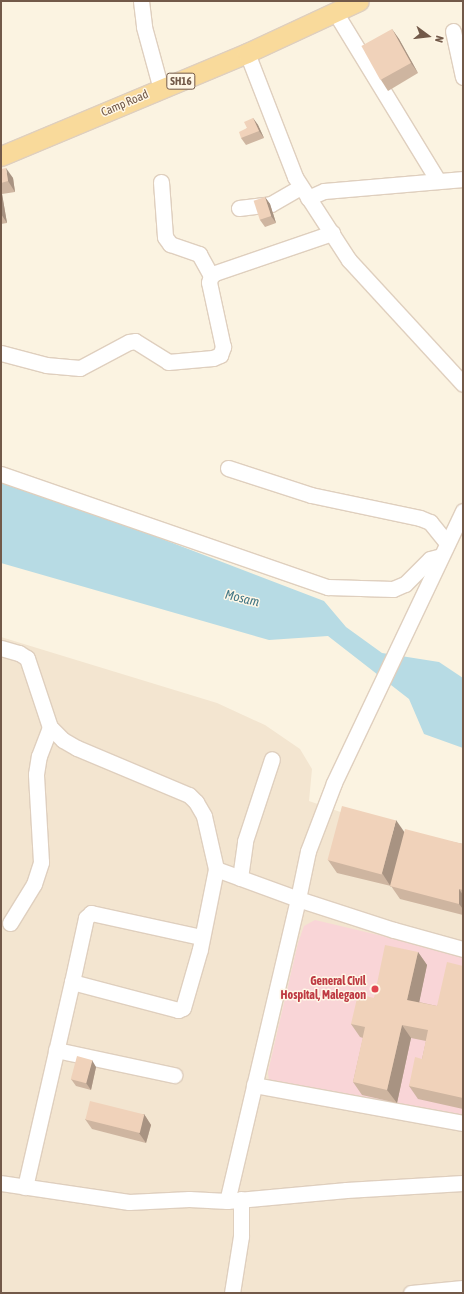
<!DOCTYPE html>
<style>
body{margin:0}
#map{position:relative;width:464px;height:1294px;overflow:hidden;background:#fbf3e1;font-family:"Asap Condensed",sans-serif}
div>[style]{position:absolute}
.residential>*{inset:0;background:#f3e5d0}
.medical>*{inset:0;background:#f9d5d7}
.water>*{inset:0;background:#b7dbe4}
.roads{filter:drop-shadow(1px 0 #dfcfbe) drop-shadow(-1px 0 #dfcfbe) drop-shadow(0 1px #dfcfbe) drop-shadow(0 -1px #dfcfbe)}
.minor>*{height:15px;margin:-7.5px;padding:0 7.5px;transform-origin:7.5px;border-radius:7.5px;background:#fff}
.major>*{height:19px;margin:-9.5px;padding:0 9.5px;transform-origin:9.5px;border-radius:9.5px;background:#f9da9b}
.wall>*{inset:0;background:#ceb5a0}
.shaded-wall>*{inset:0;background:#a89382}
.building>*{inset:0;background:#f0d2ba;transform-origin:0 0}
.dots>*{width:11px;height:11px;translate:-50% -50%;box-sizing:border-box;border:2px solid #fff7e7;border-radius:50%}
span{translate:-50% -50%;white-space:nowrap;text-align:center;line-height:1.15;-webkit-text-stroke:3px #fff7e7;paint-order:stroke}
.shield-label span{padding:1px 3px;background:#fff7e7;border:1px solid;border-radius:3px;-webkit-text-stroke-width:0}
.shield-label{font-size:11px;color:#725949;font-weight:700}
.street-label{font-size:12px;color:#725949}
.health-label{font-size:12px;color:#be3a42;font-weight:700}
.right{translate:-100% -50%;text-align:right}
.water-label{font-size:13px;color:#437785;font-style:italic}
.frame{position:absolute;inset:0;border:2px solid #725949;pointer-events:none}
.north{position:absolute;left:408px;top:16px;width:40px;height:40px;-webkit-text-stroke:3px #fff7e7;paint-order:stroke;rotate:105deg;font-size:11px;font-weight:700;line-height:16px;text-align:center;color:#725949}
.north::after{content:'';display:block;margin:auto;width:14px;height:18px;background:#725949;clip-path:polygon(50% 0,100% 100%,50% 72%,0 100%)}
</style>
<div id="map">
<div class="residential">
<i style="clip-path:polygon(1px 637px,217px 703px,265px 725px,300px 749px,312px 769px,309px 801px,463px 855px,463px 1293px,1px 1293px)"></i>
</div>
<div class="medical">
<i style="clip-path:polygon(315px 920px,463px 955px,463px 1121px,269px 1081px,268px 1072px,298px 943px,304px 926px)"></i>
</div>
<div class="water">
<i style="clip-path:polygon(1px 482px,32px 489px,324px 601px,346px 627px,382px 653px,439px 662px,463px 678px,463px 748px,424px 734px,409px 699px,328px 636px,269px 640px,1px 563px)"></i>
</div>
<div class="roads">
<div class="minor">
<i style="left:141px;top:1px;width:26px;rotate:83deg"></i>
<i style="left:144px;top:27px;width:64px;rotate:74.7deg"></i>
<i style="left:335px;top:12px;width:198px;rotate:58.6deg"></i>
<i style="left:453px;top:31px;width:47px;rotate:77.7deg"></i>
<i style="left:247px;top:53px;width:133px;rotate:68.8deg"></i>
<i style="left:295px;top:177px;width:99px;rotate:57deg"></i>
<i style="left:349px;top:260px;width:168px;rotate:47.4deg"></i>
<i style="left:161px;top:182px;width:55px;rotate:85.8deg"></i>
<i style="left:165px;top:237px;width:9px;rotate:54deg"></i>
<i style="left:170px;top:244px;width:31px;rotate:19deg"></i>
<i style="left:199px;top:254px;width:25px;rotate:61deg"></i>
<i style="left:308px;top:198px;width:17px;rotate:-24deg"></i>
<i style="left:324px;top:191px;width:140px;rotate:-4.9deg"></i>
<i style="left:239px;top:208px;width:32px;rotate:-7deg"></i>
<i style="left:271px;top:204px;width:34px;rotate:-30deg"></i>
<i style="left:1px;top:353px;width:47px;rotate:14.9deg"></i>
<i style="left:46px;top:365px;width:34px;rotate:5deg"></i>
<i style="left:80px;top:368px;width:55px;rotate:-28deg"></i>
<i style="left:129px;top:342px;width:6px;rotate:-9deg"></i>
<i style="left:135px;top:341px;width:39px;rotate:32deg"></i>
<i style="left:168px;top:362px;width:45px;rotate:-5.1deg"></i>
<i style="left:213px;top:358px;width:8px;rotate:-23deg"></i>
<i style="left:220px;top:355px;width:9px;rotate:-69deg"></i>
<i style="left:223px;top:347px;width:66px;rotate:-102.2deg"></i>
<i style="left:209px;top:282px;width:6px;rotate:-72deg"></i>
<i style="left:211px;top:276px;width:5px;rotate:-37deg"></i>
<i style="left:215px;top:273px;width:124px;rotate:-18.9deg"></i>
<i style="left:228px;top:468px;width:87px;rotate:18deg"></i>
<i style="left:311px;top:495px;width:111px;rotate:11.9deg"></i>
<i style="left:420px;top:518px;width:11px;rotate:22deg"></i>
<i style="left:430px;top:522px;width:27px;rotate:51deg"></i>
<i style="left:1px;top:474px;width:346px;rotate:19.1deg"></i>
<i style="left:328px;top:587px;width:65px;rotate:1.8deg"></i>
<i style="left:393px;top:589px;width:13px;rotate:-23deg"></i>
<i style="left:405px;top:584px;width:35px;rotate:-45deg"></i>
<i style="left:430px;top:559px;width:11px;rotate:-15deg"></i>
<i style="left:463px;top:511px;width:301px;rotate:115.4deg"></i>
<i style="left:334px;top:783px;width:73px;rotate:110.9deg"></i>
<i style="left:308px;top:851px;width:49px;rotate:101.8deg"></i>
<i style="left:298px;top:899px;width:101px;rotate:17.9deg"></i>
<i style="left:394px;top:930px;width:72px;rotate:15.4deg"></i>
<i style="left:1px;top:648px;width:19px;rotate:16deg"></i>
<i style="left:19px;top:653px;width:9px;rotate:32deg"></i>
<i style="left:27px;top:658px;width:73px;rotate:71.6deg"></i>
<i style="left:50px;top:727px;width:18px;rotate:45deg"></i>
<i style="left:63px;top:740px;width:16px;rotate:30deg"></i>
<i style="left:77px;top:748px;width:121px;rotate:22.8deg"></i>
<i style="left:189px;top:795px;width:10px;rotate:45deg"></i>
<i style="left:196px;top:802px;width:16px;rotate:60deg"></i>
<i style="left:204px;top:816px;width:54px;rotate:77.2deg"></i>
<i style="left:216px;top:869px;width:87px;rotate:20.1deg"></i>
<i style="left:298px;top:899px;width:310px;rotate:103.2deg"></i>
<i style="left:227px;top:1201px;width:38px;rotate:-177deg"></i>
<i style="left:189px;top:1199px;width:60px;rotate:177.1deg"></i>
<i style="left:129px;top:1202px;width:129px;rotate:-171.6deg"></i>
<i style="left:240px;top:878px;width:37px;rotate:-82deg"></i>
<i style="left:245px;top:841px;width:86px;rotate:-71.8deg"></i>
<i style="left:10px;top:923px;width:46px;rotate:-58.4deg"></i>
<i style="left:34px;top:884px;width:23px;rotate:-72deg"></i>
<i style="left:41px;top:862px;width:88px;rotate:-93.3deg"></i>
<i style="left:36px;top:774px;width:18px;rotate:-81deg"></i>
<i style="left:39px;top:756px;width:31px;rotate:-69deg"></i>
<i style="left:72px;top:982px;width:66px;rotate:-77.7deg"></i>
<i style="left:86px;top:918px;width:7px;rotate:-45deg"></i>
<i style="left:91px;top:913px;width:113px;rotate:12.3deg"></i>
<i style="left:56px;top:1050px;width:121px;rotate:12deg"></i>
<i style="left:254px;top:1085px;width:212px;rotate:10.3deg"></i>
<i style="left:25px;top:1187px;width:210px;rotate:-77.1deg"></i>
<i style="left:72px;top:982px;width:110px;rotate:14.8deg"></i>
<i style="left:178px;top:1010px;width:5px;rotate:-22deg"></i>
<i style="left:183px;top:1008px;width:61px;rotate:-73.9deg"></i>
<i style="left:200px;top:949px;width:82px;rotate:-78.7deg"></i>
<i style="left:227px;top:1201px;width:120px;rotate:-5.3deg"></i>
<i style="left:346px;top:1190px;width:117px;rotate:-3.4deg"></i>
<i style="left:232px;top:1293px;width:58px;rotate:-81deg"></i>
<i style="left:241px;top:1236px;width:37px;rotate:-90deg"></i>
<i style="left:411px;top:1293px;width:52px;rotate:-5.5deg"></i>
</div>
<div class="major">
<i style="left:1px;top:156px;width:267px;rotate:-22.7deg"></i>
<i style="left:247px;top:53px;width:123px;rotate:-24.9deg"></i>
</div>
</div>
<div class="wall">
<i style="clip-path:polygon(392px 29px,399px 39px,418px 73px,388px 91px,381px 80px)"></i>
<i style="clip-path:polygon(253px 118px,258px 125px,264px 138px,246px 145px,241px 138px)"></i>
<i style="clip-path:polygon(1px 169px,13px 178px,15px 192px,2px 194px,7px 223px,1px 224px)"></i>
<i style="clip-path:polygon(265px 197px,270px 204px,276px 223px,265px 227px,260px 220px)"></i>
<i style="clip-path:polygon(404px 832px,463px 844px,463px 915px,400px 899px,391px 886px,337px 873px,328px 860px)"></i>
<i style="clip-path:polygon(418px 952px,427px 965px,419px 1002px,437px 1006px,463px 966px,463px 1109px,418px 1099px,409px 1086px,422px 1059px,426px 1041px,411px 1038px,397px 1103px,362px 1095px,353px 1082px,363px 1038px,360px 1037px,351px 1024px,374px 998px)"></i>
<i style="clip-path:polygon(96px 1067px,91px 1090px,76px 1086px,71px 1079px)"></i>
<i style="clip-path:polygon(144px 1114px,151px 1125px,146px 1143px,92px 1129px,85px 1119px)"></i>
</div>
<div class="shaded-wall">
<i style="clip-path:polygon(392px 29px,399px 39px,418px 73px,411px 63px)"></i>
<i style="clip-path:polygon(253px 118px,258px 125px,264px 138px,259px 131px)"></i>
<i style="clip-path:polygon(6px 168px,13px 178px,15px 192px,8px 181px)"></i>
<i style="clip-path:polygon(1px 194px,2px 194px,7px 223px,1px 214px)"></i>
<i style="clip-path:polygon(265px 197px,270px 204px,276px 223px,271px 216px)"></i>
<i style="clip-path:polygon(396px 820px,405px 833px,391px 887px,382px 873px)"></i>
<i style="clip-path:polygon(459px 889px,463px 895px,463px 909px,459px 904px)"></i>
<i style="clip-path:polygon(418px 952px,427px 965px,417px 1013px,407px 1000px)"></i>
<i style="clip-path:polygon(402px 1025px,411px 1038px,397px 1103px,387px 1090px)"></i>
<i style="clip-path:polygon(92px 1060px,96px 1067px,91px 1090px,86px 1083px)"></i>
<i style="clip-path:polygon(144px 1114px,151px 1125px,146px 1143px,139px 1133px)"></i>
</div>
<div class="building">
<i style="left:392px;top:29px;width:39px;height:35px;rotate:61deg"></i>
<i style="clip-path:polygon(253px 118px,259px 131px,241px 138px,239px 132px,247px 128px,244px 122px)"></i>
<i style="clip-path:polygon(6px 168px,8px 181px,1px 183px,1px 169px)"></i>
<i style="left:265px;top:197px;width:20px;height:12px;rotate:72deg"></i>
<i style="left:342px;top:806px;width:56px;height:56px;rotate:15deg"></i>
<i style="clip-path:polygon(405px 829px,463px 844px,463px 890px,459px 889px,459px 904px,390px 886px)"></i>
<i style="clip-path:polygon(385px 945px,418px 952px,407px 1000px,437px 1006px,447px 962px,463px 966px,463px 1098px,409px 1086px,415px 1057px,422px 1059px,428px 1030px,402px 1025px,387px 1090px,353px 1082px,365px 1027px,351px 1024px,358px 994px,374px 998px)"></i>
<i style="left:77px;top:1056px;width:16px;height:24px;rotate:15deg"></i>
<i style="left:90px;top:1101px;width:56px;height:19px;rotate:14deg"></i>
</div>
<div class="dots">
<i style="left:375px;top:989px;background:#e0444e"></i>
</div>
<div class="shield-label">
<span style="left:181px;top:81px">SH16</span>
</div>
<div class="street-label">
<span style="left:125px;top:104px;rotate:-23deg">Camp Road</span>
</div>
<div class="health-label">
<span class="right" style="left:366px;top:989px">General Civil<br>Hospital, Malegaon</span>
</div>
<div class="water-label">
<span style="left:242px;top:599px;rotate:14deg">Mosam</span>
</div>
<div class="frame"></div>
<div class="north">N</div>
</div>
